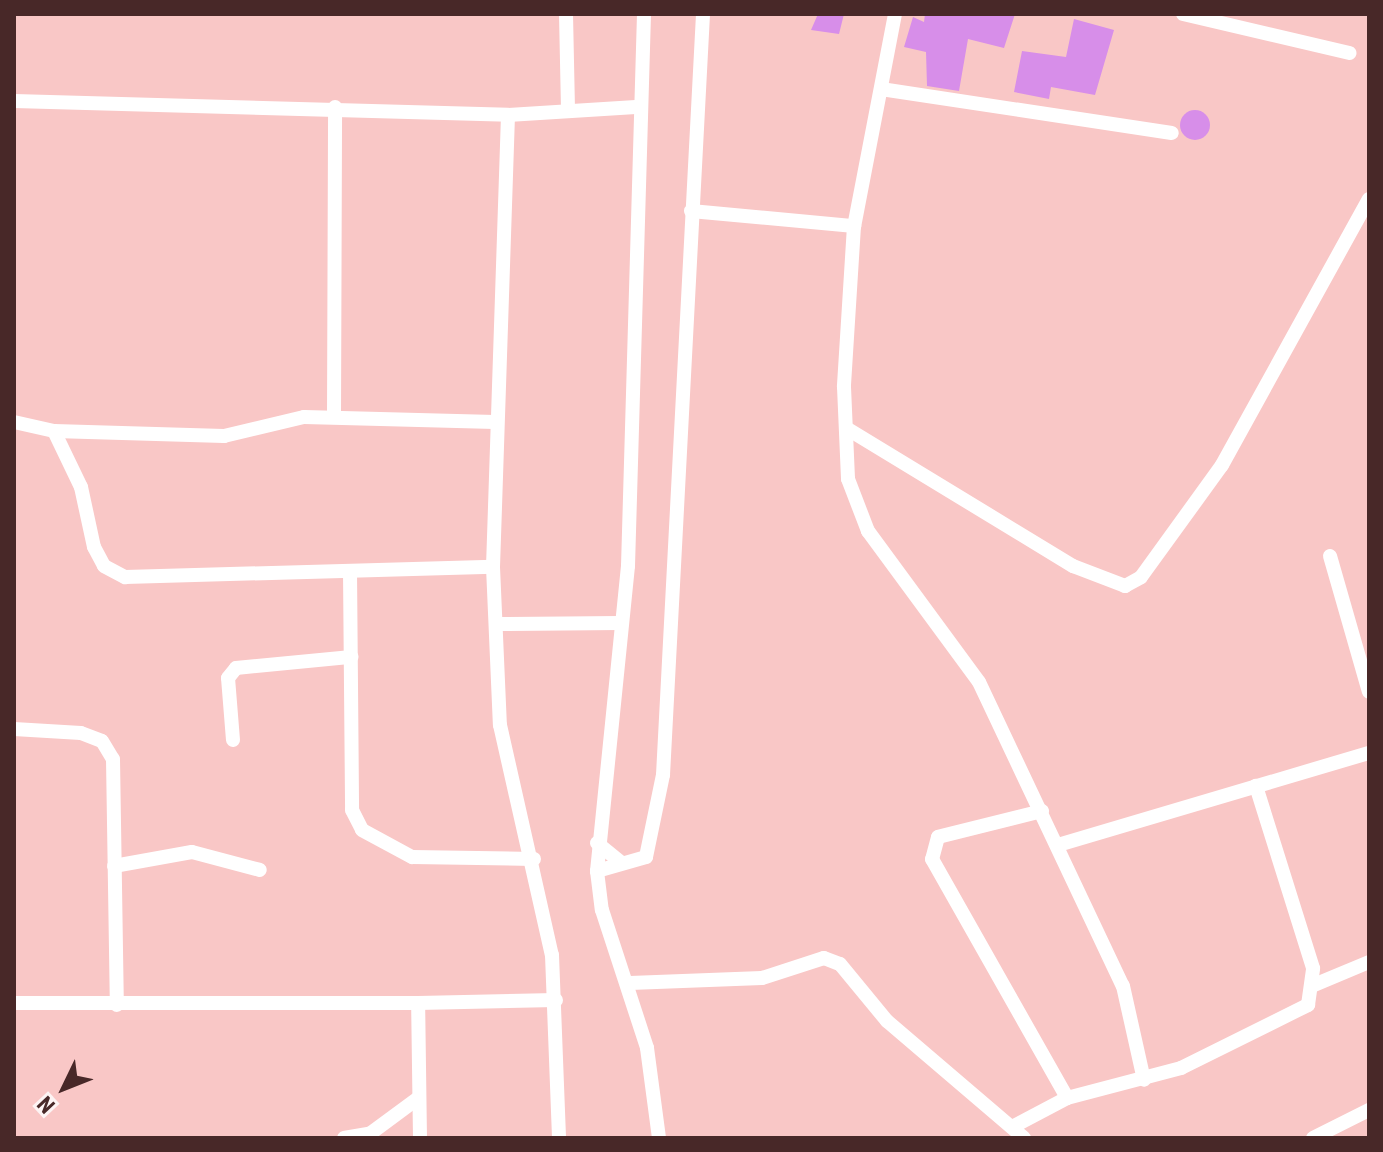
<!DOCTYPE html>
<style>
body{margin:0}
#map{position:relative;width:1383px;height:1152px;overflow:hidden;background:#f9c7c6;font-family:"Roboto Condensed",sans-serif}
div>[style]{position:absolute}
.building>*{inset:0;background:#d78ee9}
.round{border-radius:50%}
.street>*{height:14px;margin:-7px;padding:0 7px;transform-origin:7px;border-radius:7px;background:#fff}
span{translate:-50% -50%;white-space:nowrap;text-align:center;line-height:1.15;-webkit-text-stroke:6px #fdf4f4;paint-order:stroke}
.frame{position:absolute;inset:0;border:16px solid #482828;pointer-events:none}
.north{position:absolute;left:24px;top:1048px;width:80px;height:80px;-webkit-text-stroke:6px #fdf4f4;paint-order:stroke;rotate:227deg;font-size:22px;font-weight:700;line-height:32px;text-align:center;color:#482828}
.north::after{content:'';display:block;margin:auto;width:28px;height:36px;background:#482828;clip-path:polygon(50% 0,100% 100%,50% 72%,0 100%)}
</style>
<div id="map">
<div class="building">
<i style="clip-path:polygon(818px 14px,844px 14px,839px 34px,811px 30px)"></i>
<i style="clip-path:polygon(925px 14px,1015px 14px,1004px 48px,968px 39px,959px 91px,927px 86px,926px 52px,904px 47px,913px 17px,924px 22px)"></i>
<i style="clip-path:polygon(1074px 19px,1114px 30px,1095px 95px,1051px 87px,1049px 99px,1014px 92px,1022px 51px,1066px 57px)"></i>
<i class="round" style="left:1180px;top:110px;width:30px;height:30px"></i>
</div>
<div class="street">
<i style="left:566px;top:14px;width:97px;rotate:88.8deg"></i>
<i style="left:644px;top:14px;width:552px;rotate:91.66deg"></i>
<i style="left:628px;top:566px;width:307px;rotate:95.8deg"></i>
<i style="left:597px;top:871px;width:39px;rotate:83deg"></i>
<i style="left:602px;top:910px;width:145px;rotate:71.9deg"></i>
<i style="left:647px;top:1048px;width:91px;rotate:82.4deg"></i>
<i style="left:895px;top:14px;width:216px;rotate:100.9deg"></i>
<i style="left:854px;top:226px;width:161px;rotate:93.6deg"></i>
<i style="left:844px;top:387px;width:92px;rotate:87.5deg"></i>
<i style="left:848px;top:479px;width:56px;rotate:69deg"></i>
<i style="left:868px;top:531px;width:187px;rotate:53.7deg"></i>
<i style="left:979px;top:682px;width:336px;rotate:64.7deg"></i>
<i style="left:1123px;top:986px;width:96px;rotate:77.4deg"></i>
<i style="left:1183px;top:14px;width:171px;rotate:13.2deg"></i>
<i style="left:881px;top:89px;width:294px;rotate:8.6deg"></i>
<i style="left:14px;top:101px;width:494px;rotate:1.6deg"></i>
<i style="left:508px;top:115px;width:128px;rotate:-3.6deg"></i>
<i style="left:508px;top:115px;width:452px;rotate:91.9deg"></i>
<i style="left:493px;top:567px;width:158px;rotate:87.5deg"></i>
<i style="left:500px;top:725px;width:236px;rotate:77.3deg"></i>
<i style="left:552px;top:955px;width:183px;rotate:87.8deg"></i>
<i style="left:691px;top:211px;width:164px;rotate:5.3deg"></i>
<i style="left:334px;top:417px;width:310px;rotate:-89.8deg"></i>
<i style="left:14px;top:422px;width:41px;rotate:12.7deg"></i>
<i style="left:54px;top:431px;width:170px;rotate:1.7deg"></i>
<i style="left:224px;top:436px;width:82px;rotate:-13.4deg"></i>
<i style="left:304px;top:417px;width:191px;rotate:1.5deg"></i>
<i style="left:846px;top:428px;width:266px;rotate:31.3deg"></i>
<i style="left:1073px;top:566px;width:56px;rotate:21deg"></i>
<i style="left:1125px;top:586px;width:18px;rotate:-29deg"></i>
<i style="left:1141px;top:577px;width:138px;rotate:-54.1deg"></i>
<i style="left:1222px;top:465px;width:304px;rotate:-61.1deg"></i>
<i style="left:54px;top:431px;width:62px;rotate:64.3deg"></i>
<i style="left:81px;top:487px;width:61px;rotate:77.8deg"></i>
<i style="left:94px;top:547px;width:21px;rotate:62deg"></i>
<i style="left:104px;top:566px;width:24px;rotate:28deg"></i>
<i style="left:125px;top:577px;width:368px;rotate:-1.6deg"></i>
<i style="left:1330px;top:556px;width:141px;rotate:74deg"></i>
<i style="left:350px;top:571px;width:239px;rotate:89.5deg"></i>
<i style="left:352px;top:810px;width:22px;rotate:63deg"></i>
<i style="left:362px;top:830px;width:57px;rotate:28.4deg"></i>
<i style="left:412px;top:857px;width:122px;rotate:0.9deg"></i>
<i style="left:497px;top:624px;width:123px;rotate:-0.5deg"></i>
<i style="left:14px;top:729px;width:67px;rotate:3.4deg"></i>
<i style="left:81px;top:733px;width:22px;rotate:21deg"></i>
<i style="left:102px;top:741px;width:21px;rotate:59deg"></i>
<i style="left:113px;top:759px;width:246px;rotate:89.1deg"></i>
<i style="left:233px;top:740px;width:62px;rotate:-94.6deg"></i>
<i style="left:228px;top:678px;width:13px;rotate:-51deg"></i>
<i style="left:236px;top:668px;width:116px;rotate:-5.5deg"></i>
<i style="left:1042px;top:811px;width:107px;rotate:166deg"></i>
<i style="left:938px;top:837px;width:23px;rotate:105deg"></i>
<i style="left:932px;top:859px;width:274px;rotate:60.5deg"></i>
<i style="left:597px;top:843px;width:32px;rotate:39deg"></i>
<i style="left:1058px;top:845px;width:324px;rotate:-16.5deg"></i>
<i style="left:114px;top:866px;width:79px;rotate:-10.2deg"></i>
<i style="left:192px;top:852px;width:70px;rotate:14.8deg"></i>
<i style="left:597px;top:871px;width:51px;rotate:-15.9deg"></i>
<i style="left:646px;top:857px;width:84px;rotate:-78.3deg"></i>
<i style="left:663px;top:775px;width:762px;rotate:-86.99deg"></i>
<i style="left:630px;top:983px;width:132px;rotate:-2.2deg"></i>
<i style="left:762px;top:978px;width:65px;rotate:-17.9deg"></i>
<i style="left:824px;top:958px;width:17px;rotate:21deg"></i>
<i style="left:840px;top:964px;width:74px;rotate:50.5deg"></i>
<i style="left:887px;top:1021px;width:180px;rotate:40.5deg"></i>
<i style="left:1314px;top:985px;width:60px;rotate:-22.7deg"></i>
<i style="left:14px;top:1003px;width:404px"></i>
<i style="left:1014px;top:1126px;width:60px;rotate:-27.8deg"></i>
<i style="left:1067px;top:1098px;width:118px;rotate:-14.7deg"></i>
<i style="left:1181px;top:1068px;width:142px;rotate:-26.4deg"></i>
<i style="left:1308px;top:1005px;width:37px;rotate:-82deg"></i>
<i style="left:1313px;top:968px;width:191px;rotate:-107.4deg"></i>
<i style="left:344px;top:1138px;width:27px;rotate:-10deg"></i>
<i style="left:371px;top:1133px;width:57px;rotate:-36.5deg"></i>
<i style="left:420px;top:1138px;width:135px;rotate:-90.8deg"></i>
<i style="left:418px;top:1003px;width:138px;rotate:-1.2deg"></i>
<i style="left:1313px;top:1138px;width:63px;rotate:-26.6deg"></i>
</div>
<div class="frame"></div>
<div class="north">N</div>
</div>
